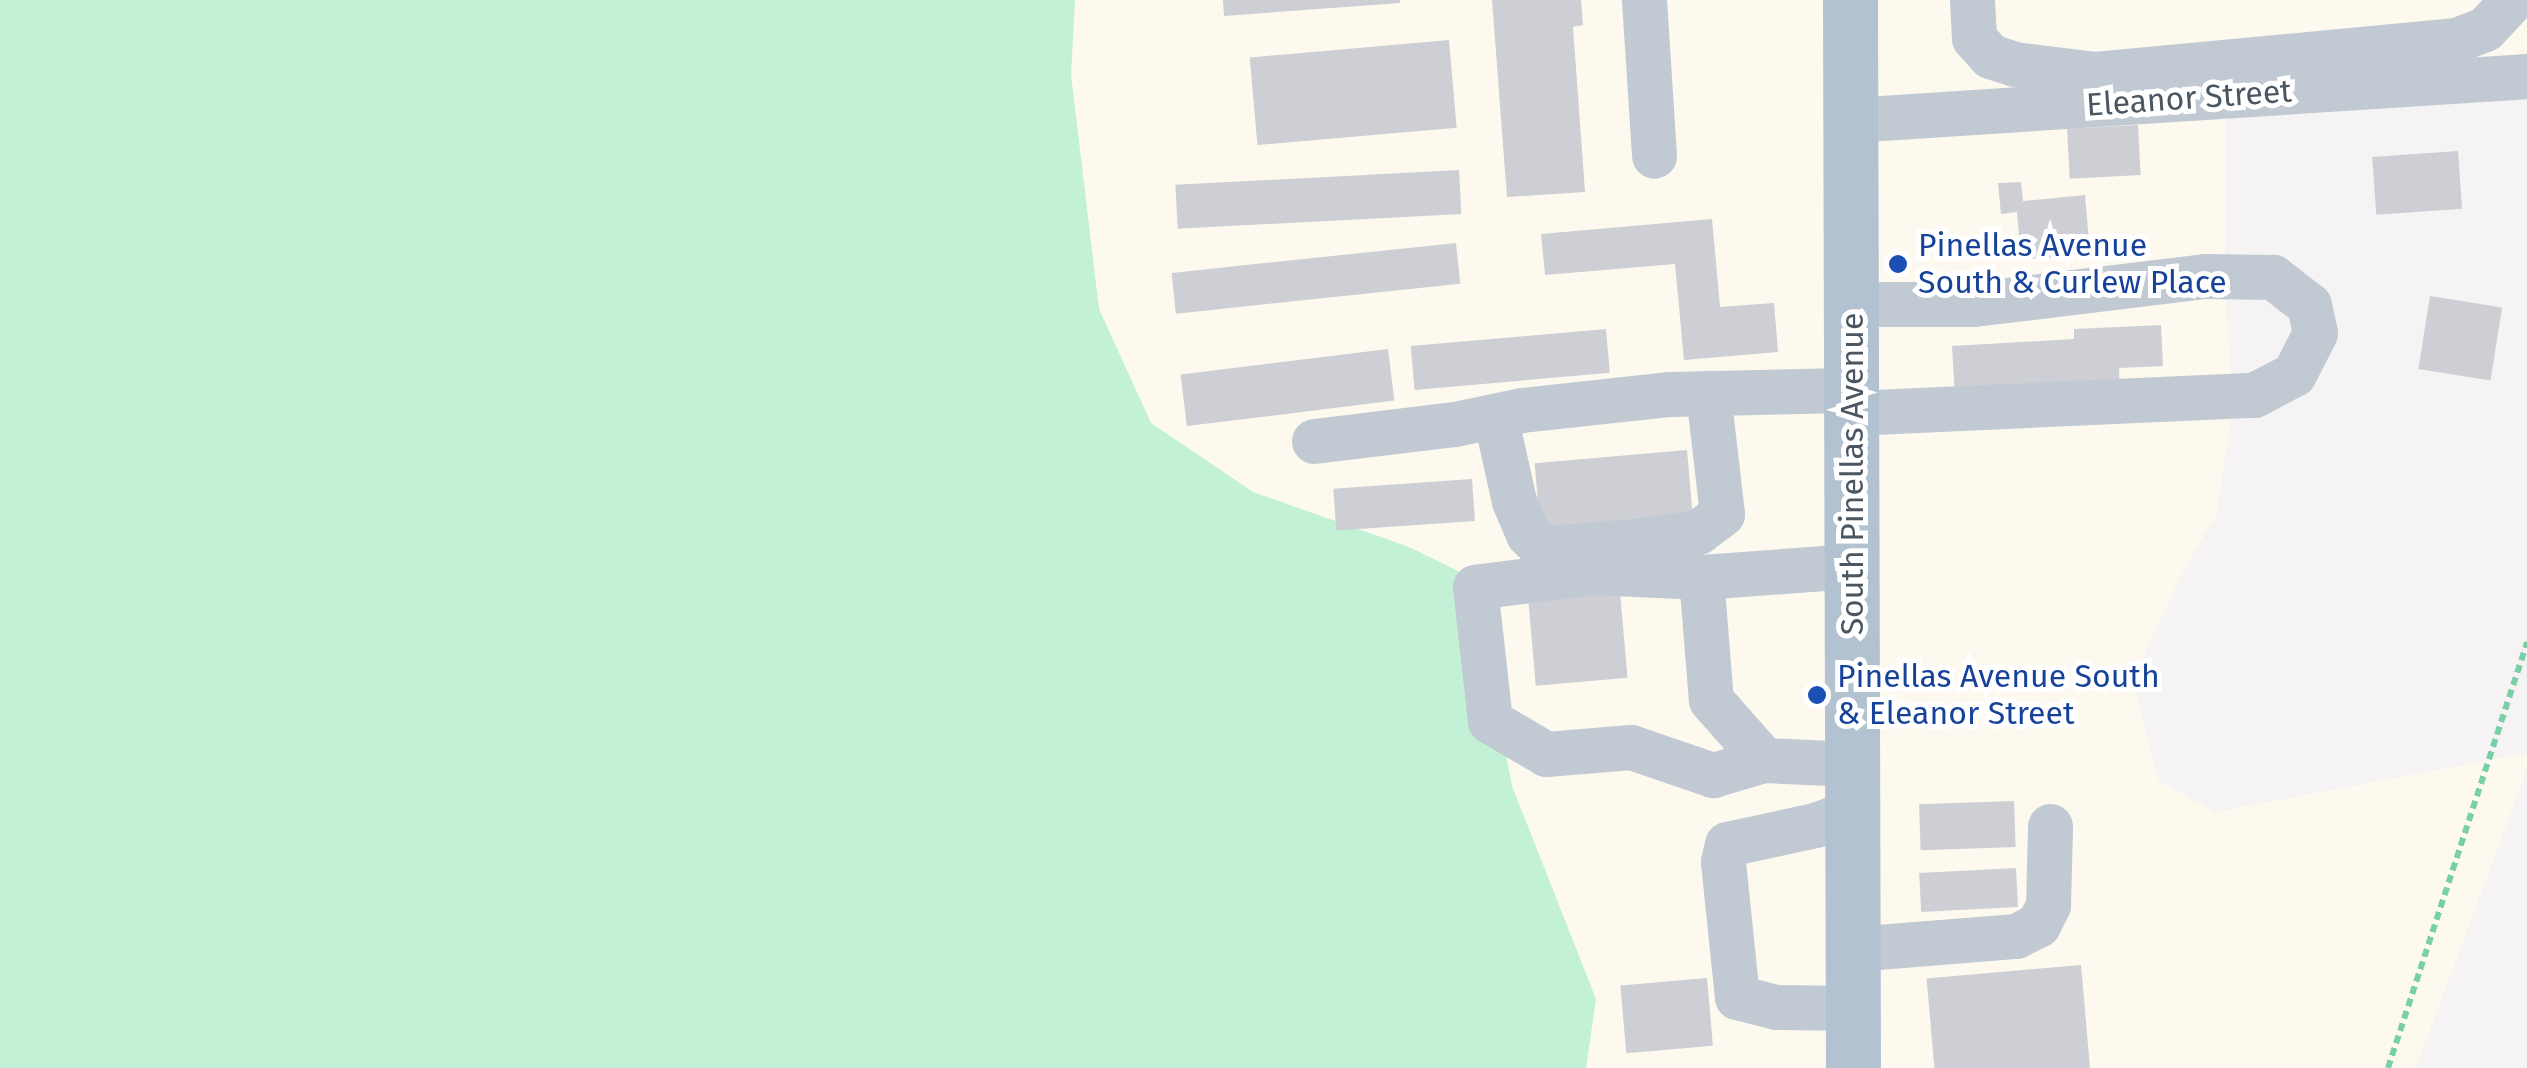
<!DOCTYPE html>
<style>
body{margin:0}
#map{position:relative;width:2527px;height:1068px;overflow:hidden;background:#f5f3f3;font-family:"Fira Sans",sans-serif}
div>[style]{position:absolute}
.commercial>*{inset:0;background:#fdf9ef}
.green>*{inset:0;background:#c3f1d5}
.building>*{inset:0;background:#cdcfd5;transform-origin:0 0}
.path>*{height:6px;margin-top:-3px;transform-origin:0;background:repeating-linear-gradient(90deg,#7ad0a6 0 8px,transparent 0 13px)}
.minor>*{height:45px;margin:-22.5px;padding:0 22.5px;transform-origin:22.5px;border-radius:22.5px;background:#c1cad2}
.major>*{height:55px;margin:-27.5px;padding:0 27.5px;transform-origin:27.5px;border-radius:27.5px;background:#b3c2d1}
.dots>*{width:28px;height:28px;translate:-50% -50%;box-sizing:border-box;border:5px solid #fff;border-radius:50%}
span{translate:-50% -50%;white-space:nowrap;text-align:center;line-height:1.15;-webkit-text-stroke:10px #fff;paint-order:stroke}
.street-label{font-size:32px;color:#4a5661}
.transit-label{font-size:32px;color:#164399}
.left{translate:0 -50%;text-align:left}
</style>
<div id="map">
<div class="commercial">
<i style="clip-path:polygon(1075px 0,1832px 0,1834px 1068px,1586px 1068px,1596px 999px,1512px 786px,1492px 684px,1480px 582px,1409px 547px,1253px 492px,1151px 423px,1099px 309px,1071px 75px)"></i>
<i style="clip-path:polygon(1870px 0,2527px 0,2527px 65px,2226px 97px,2225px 284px,2233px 409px,2216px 515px,2179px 579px,2132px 681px,2159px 781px,2215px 812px,2527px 753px,2527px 769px,2416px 1068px,1873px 1068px)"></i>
</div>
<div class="green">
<i style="clip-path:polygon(0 0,1075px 0,1071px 75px,1099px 309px,1151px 423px,1253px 492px,1409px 547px,1480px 582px,1492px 684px,1512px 786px,1596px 999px,1586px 1068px,0 1068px)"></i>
</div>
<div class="building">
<i style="clip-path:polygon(1223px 0,1400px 0,1400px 3px,1224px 16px)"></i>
<i style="clip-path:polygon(1492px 0,1581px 0,1583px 25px,1573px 27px,1585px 192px,1507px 197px)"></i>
<i style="left:1449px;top:40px;width:88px;height:200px;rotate:85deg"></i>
<i style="left:2138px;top:125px;width:50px;height:71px;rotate:87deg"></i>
<i style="left:2458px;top:151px;width:58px;height:86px;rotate:86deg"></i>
<i style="left:1459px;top:170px;width:44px;height:284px;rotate:87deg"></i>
<i style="clip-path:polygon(2021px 182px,2023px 201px,2085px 195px,2090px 254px,2021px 260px,2017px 212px,2001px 214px,1998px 183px)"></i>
<i style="clip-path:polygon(1712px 219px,1720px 307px,1774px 303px,1778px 352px,1684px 360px,1675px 264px,1545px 275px,1541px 234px)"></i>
<i style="left:1456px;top:243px;width:41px;height:286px;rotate:84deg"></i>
<i style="left:2430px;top:296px;width:73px;height:74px;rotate:9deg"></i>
<i style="clip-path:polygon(2161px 325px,2163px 366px,2119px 368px,2120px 390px,1955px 398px,1952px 346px,2074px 339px,2074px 329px)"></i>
<i style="left:1606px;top:329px;width:44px;height:196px;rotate:85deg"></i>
<i style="left:1388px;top:349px;width:52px;height:209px;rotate:83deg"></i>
<i style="left:1687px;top:450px;width:72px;height:153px;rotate:85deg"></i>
<i style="left:1472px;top:479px;width:42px;height:139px;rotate:86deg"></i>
<i style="left:1620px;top:592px;width:86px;height:92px;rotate:85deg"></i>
<i style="left:2014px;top:801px;width:46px;height:95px;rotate:88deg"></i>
<i style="left:2016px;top:868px;width:39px;height:97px;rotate:87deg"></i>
<i style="left:2081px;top:965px;width:103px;height:155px;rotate:85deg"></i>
<i style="left:1707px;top:978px;width:68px;height:87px;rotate:85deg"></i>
</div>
<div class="path">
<i style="left:2388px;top:1068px;width:448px;rotate:-71.9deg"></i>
</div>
<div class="minor">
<i style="left:1644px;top:0;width:156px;rotate:86.3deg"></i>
<i style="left:1972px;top:0;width:38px;rotate:87deg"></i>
<i style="left:1974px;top:38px;width:24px;rotate:48deg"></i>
<i style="left:1990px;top:56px;width:25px;rotate:18deg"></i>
<i style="left:2014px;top:64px;width:82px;rotate:7deg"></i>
<i style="left:2095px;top:74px;width:363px;rotate:-5.4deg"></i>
<i style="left:2456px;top:40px;width:31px;rotate:-21deg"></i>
<i style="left:2485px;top:29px;width:40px;rotate:-47deg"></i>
<i style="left:1851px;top:120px;width:677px;rotate:-3.72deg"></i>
<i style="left:1852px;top:413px;width:402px;rotate:-2.6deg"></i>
<i style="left:2254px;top:395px;width:45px;rotate:-27.7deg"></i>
<i style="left:2294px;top:374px;width:46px;rotate:-62.9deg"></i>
<i style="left:2315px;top:333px;width:29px;rotate:-102deg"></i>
<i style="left:2309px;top:305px;width:46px;rotate:-142.1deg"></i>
<i style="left:2273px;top:277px;width:68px;rotate:-179.2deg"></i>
<i style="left:2205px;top:276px;width:233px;rotate:173.1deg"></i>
<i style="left:1974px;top:304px;width:121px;rotate:180deg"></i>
<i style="left:1495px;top:416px;width:87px;rotate:77.4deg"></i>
<i style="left:1514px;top:501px;width:36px;rotate:67deg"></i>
<i style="left:1528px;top:534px;width:16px;rotate:45deg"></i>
<i style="left:1539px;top:545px;width:11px;rotate:15deg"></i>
<i style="left:1550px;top:548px;width:85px;rotate:-4.7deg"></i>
<i style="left:1635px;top:541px;width:64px;rotate:-8.1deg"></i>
<i style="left:1698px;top:532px;width:30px;rotate:-37deg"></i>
<i style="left:1722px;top:514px;width:122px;rotate:-96.6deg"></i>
<i style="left:1314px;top:441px;width:142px;rotate:-6.9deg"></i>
<i style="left:1455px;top:424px;width:68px;rotate:-11.8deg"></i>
<i style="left:1522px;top:410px;width:149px;rotate:-6.2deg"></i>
<i style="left:1670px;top:394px;width:183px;rotate:-1.3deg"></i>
<i style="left:1851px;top:566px;width:150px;rotate:175.8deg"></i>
<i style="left:1701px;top:577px;width:123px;rotate:85.4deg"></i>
<i style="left:1711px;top:700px;width:80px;rotate:48.5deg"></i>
<i style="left:1764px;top:760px;width:88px;rotate:2.6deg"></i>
<i style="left:1701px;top:577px;width:108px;rotate:-177.3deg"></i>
<i style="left:1593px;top:572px;width:119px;rotate:172.8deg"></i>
<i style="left:1475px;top:587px;width:135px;rotate:83.6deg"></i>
<i style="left:1490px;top:721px;width:65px;rotate:30.5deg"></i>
<i style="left:1546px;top:754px;width:85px;rotate:-4.7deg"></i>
<i style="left:1631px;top:747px;width:87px;rotate:18.9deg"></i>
<i style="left:1713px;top:775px;width:53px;rotate:-16.4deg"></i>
<i style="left:1852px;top:811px;width:40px;rotate:159deg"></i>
<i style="left:1815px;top:825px;width:90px;rotate:167.8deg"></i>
<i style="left:1727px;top:844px;width:18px;rotate:103deg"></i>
<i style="left:1723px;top:862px;width:136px;rotate:84.1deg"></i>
<i style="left:1737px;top:997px;width:40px;rotate:14.4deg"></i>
<i style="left:1776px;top:1007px;width:77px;rotate:0.7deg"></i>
<i style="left:1853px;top:949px;width:164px;rotate:-4.6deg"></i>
<i style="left:2016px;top:936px;width:25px;rotate:-27deg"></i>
<i style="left:2038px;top:925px;width:22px;rotate:-63deg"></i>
<i style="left:2048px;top:905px;width:79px;rotate:-88.5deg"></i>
</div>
<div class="major">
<i style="left:1850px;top:0;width:1068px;rotate:89.84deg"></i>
</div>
<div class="dots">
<i style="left:1898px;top:264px;background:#1a4fb4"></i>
<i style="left:1817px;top:695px;background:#1a4fb4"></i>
</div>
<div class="street-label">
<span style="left:2189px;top:98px;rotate:-4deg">Eleanor Street</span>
<span style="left:1852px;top:474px;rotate:-90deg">South Pinellas Avenue</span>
</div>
<div class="transit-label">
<span class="left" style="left:1918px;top:264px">Pinellas Avenue<br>South &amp; Curlew Place</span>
<span class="left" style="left:1837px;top:695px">Pinellas Avenue South<br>&amp; Eleanor Street</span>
</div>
</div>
